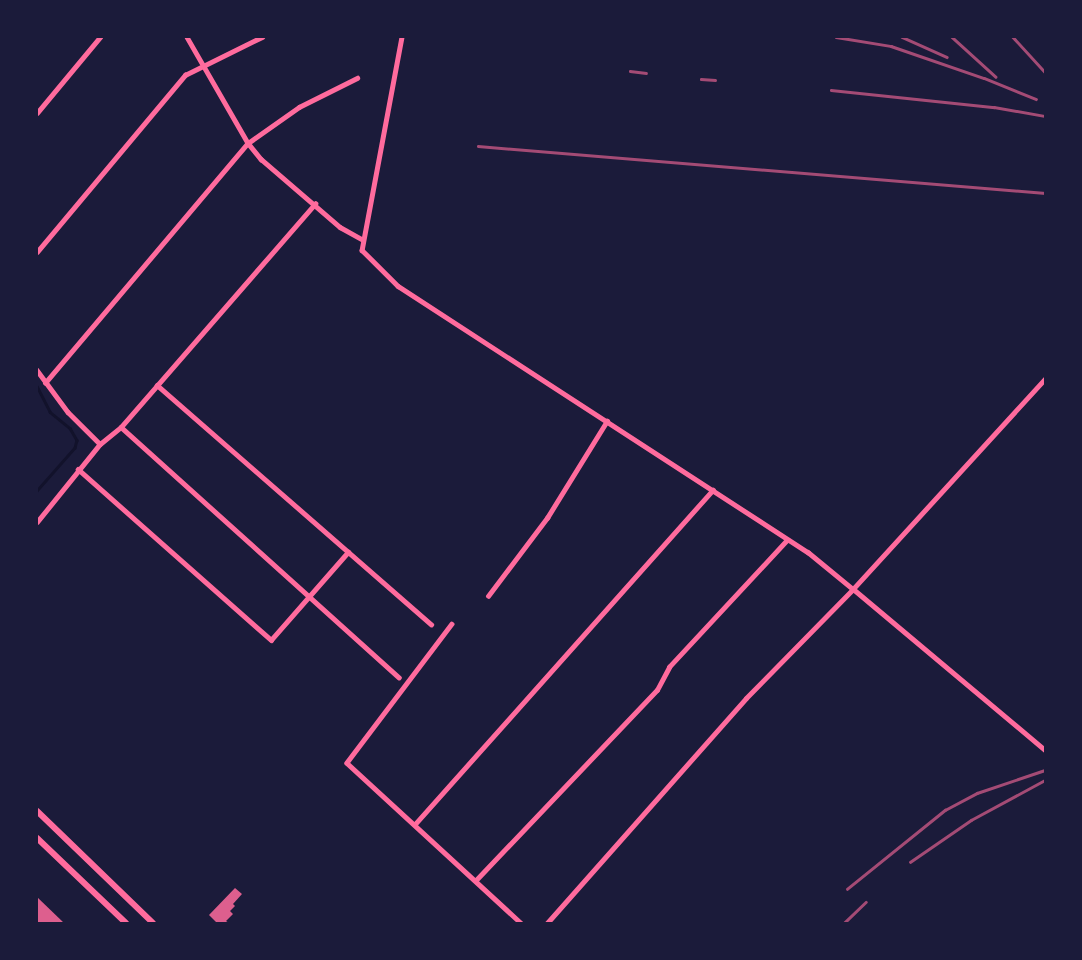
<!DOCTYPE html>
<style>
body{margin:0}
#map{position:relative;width:1082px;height:960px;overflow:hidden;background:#1b1b3a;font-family:"Fira Sans",sans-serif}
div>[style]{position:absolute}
.stream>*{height:2.5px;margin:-1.25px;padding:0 1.25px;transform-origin:1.25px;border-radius:1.25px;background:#12122b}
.building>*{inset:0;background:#dd5f8e}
.minor>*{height:4.5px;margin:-2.25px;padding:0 2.25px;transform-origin:2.25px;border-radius:2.25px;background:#ff6b9d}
.tertiary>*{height:5px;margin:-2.5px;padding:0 2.5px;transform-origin:2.5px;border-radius:2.5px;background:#ff6b9d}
.primary>*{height:6px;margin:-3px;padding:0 3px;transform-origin:3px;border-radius:3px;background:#ff6b9d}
.rail>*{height:2.5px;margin:-1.25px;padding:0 1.25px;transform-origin:1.25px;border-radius:1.25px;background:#a44b75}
span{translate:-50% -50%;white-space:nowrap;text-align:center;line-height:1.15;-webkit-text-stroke:7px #1b1b3a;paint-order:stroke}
.frame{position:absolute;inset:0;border:38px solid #1b1b3a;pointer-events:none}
</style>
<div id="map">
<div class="stream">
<i style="left:37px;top:386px;width:29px;rotate:63deg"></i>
<i style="left:50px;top:412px;width:26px;rotate:39deg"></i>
<i style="left:70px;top:428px;width:14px;rotate:60deg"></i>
<i style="left:77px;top:440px;width:8px;rotate:104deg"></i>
<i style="left:75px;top:448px;width:57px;rotate:131.5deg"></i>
</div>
<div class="building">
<i style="clip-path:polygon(235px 888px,242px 894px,233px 904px,235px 906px,230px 911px,233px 914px,226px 921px,229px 923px,217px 923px,209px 915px)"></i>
<i style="clip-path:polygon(37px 897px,64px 923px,37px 923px)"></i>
</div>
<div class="minor">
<i style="left:187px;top:37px;width:122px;rotate:60.1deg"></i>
<i style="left:248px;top:143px;width:21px;rotate:51deg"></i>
<i style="left:261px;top:159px;width:104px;rotate:40.7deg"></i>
<i style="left:340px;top:227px;width:26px;rotate:29deg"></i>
<i style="left:402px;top:37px;width:217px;rotate:100.6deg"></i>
<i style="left:362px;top:250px;width:51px;rotate:45deg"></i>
<i style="left:398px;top:286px;width:489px;rotate:33deg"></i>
<i style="left:808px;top:552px;width:58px;rotate:39.4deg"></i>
<i style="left:853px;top:589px;width:285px;rotate:-47.6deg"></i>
<i style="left:37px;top:113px;width:99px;rotate:-50.3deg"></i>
<i style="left:37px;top:252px;width:231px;rotate:-50.1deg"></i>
<i style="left:185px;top:75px;width:86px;rotate:-26.3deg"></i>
<i style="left:37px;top:370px;width:52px;rotate:53.6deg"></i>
<i style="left:68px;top:412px;width:45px;rotate:45deg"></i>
<i style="left:45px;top:383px;width:314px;rotate:-49.8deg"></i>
<i style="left:248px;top:143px;width:62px;rotate:-35.2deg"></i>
<i style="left:299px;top:107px;width:65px;rotate:-26.6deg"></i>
<i style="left:157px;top:385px;width:364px;rotate:41.1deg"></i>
<i style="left:121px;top:427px;width:374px;rotate:42deg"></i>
<i style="left:78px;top:469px;width:258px;rotate:41.5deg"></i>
<i style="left:271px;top:640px;width:117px;rotate:-48.8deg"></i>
<i style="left:37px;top:522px;width:100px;rotate:-51.1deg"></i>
<i style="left:100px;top:444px;width:27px;rotate:-39deg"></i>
<i style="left:121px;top:427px;width:296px;rotate:-49deg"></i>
<i style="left:488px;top:596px;width:98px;rotate:-52.9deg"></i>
<i style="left:547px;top:518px;width:114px;rotate:-58.3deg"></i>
<i style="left:452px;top:624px;width:174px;rotate:127.1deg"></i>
<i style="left:347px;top:763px;width:236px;rotate:42.6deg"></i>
<i style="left:416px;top:823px;width:446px;rotate:-48.3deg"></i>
<i style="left:476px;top:880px;width:262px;rotate:-46.4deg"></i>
<i style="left:657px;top:690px;width:26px;rotate:-62deg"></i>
<i style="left:669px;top:667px;width:173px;rotate:-47.1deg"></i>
</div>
<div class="tertiary">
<i style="left:547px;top:923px;width:300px;rotate:-48.5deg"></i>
<i style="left:746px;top:698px;width:153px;rotate:-45.5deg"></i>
<i style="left:853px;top:589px;width:251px;rotate:40deg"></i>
</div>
<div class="primary">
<i style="left:37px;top:811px;width:161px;rotate:44deg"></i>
<i style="left:37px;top:838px;width:123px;rotate:43.7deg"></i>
</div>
<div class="rail">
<i style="left:836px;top:37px;width:56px;rotate:9.3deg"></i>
<i style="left:891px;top:46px;width:98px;rotate:19deg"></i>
<i style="left:984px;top:78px;width:56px;rotate:22deg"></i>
<i style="left:902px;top:37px;width:49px;rotate:24deg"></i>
<i style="left:952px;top:37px;width:59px;rotate:42.3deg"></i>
<i style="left:1013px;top:37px;width:47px;rotate:47.6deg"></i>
<i style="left:630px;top:71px;width:16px;rotate:7deg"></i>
<i style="left:701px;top:79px;width:14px;rotate:4deg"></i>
<i style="left:831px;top:90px;width:164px;rotate:6deg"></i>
<i style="left:994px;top:107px;width:52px;rotate:10deg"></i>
<i style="left:478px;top:146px;width:569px;rotate:4.74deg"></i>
<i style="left:910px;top:862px;width:74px;rotate:-34.5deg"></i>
<i style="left:971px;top:820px;width:84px;rotate:-28.4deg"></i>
<i style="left:847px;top:889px;width:126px;rotate:-38.9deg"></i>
<i style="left:945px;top:810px;width:36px;rotate:-28deg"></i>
<i style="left:977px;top:793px;width:72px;rotate:-18.7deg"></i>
<i style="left:844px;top:923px;width:30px;rotate:-44deg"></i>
</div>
<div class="frame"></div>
</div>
